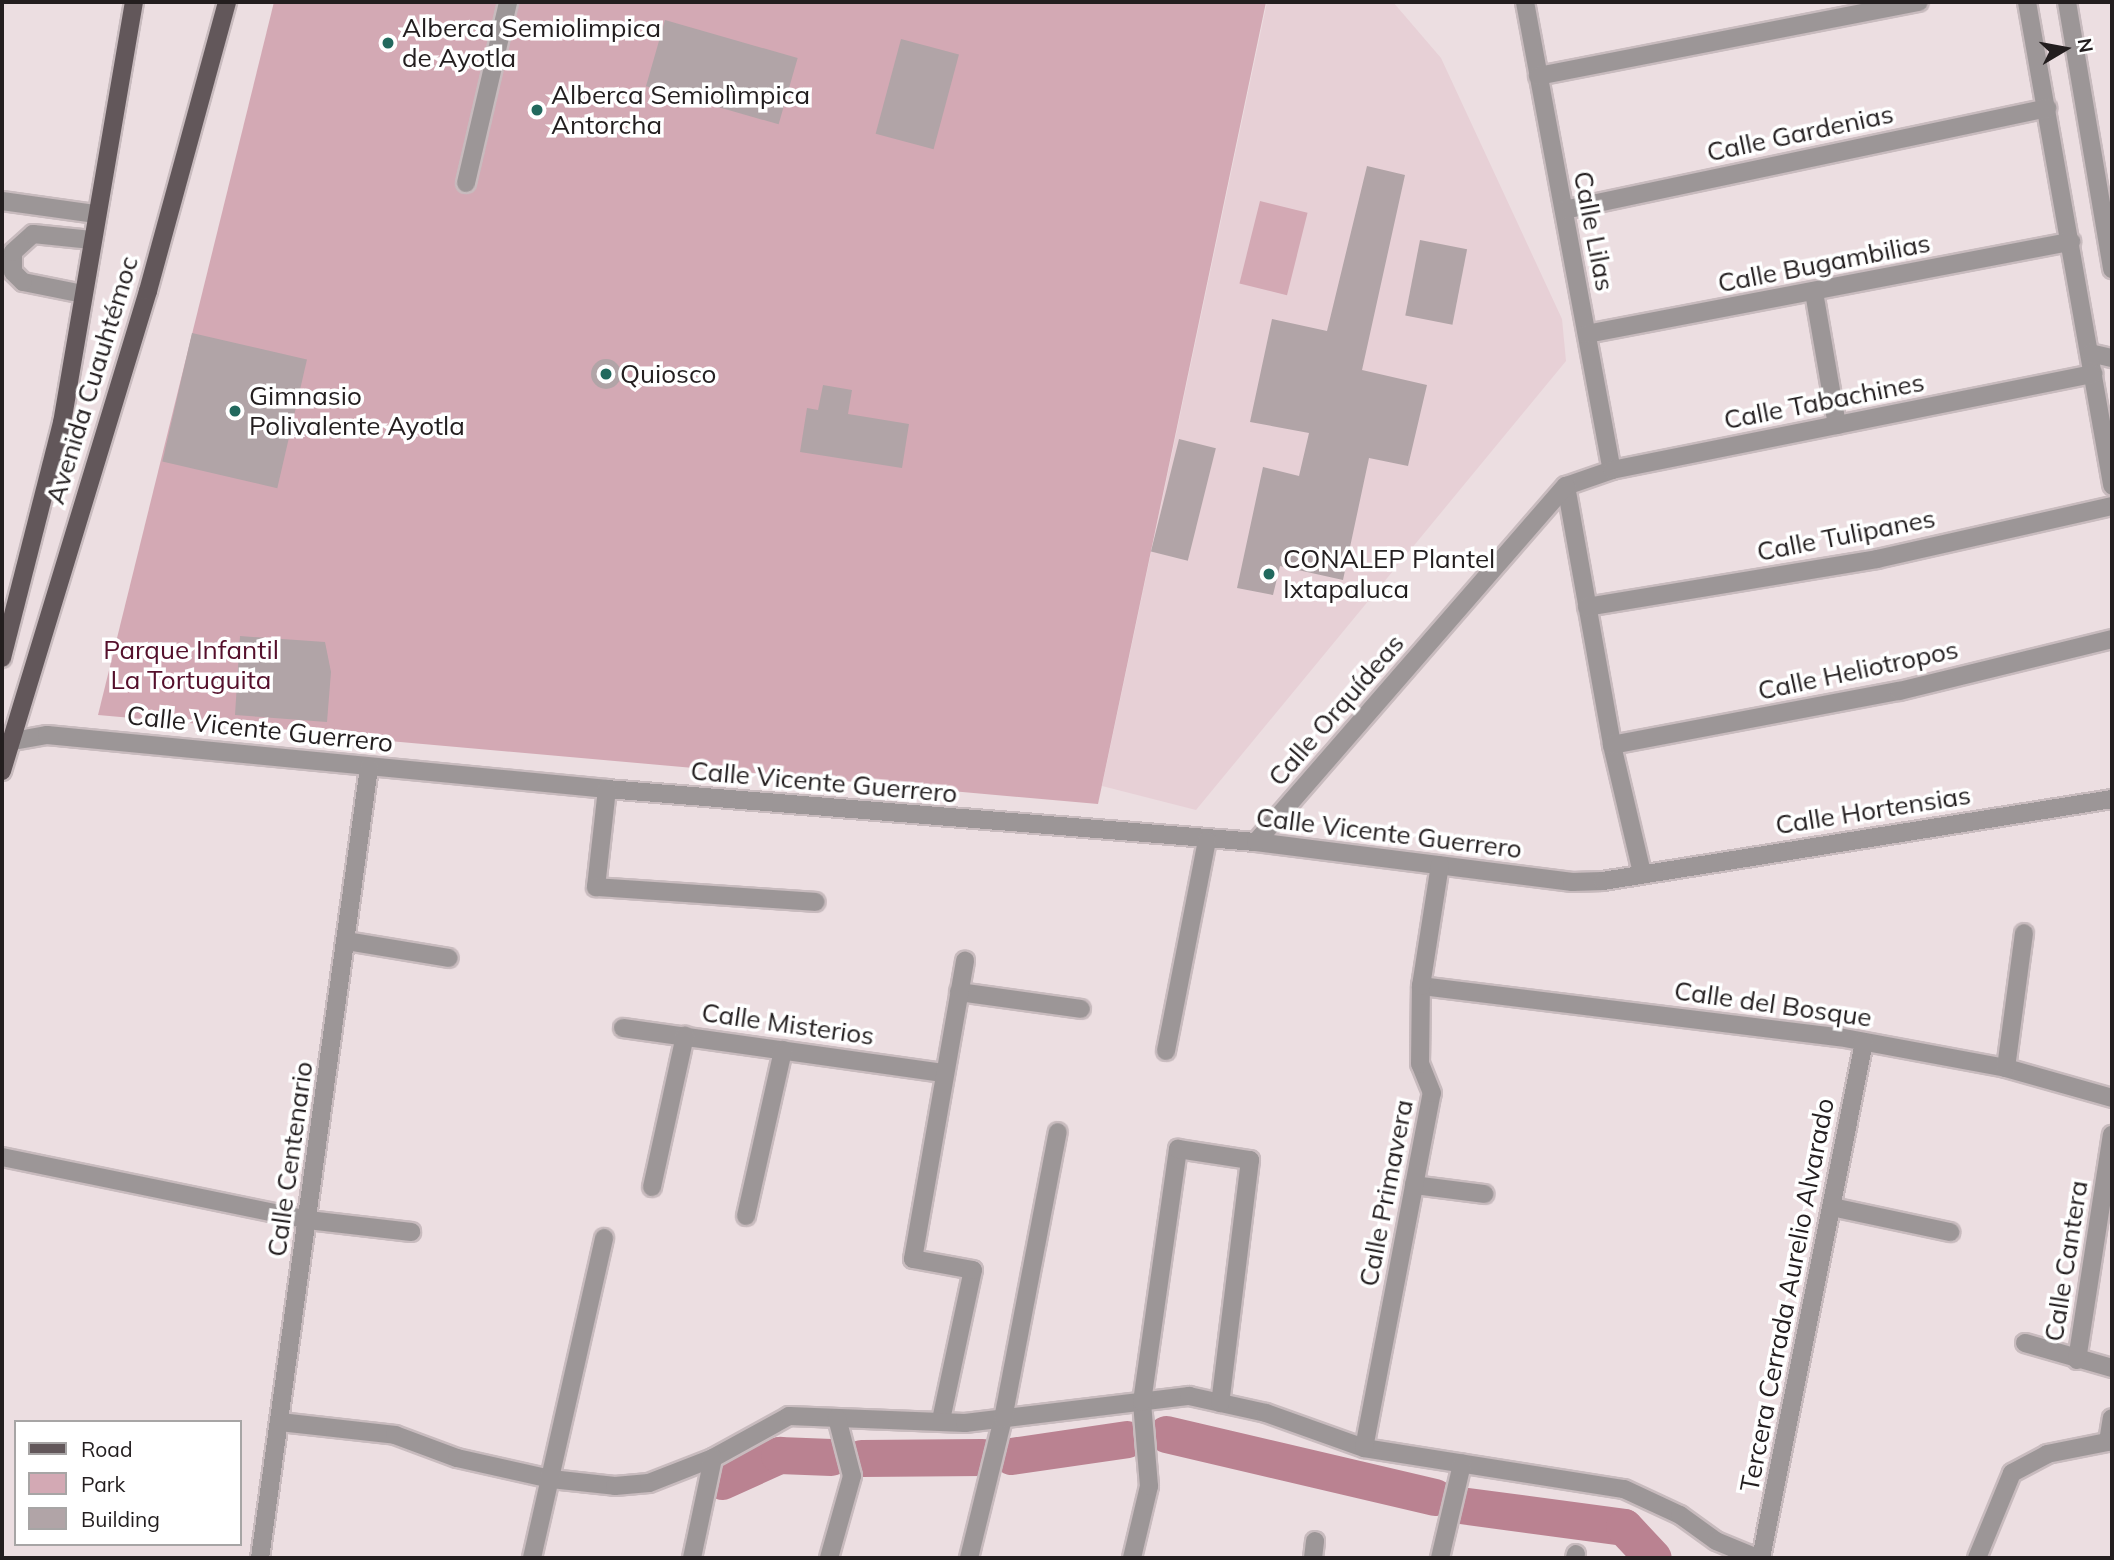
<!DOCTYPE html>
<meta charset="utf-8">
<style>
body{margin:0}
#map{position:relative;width:2114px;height:1560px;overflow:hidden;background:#ecdee1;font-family:Mulish,sans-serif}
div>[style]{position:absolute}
.built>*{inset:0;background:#e7d0d6}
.green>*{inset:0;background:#d3a9b4;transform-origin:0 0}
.river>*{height:37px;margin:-18.5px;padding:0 18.5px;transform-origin:18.5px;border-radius:18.5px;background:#ba8291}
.building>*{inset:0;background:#b1a4a7;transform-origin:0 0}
.round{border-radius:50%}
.roads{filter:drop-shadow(2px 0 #c8bbbe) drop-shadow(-2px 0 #c8bbbe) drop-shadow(0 2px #c8bbbe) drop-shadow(0 -2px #c8bbbe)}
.minor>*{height:18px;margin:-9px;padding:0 9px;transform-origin:9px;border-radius:9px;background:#9c9697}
.major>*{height:18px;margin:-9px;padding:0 9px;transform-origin:9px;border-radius:9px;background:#62575a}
.dots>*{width:19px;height:19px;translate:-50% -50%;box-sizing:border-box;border:4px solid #fff;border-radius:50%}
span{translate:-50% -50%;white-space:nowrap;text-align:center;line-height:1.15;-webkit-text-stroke:7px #fff;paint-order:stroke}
.poi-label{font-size:26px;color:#231e1f}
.left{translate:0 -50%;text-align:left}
.street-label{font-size:26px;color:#231e1f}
.park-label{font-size:26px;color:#55102c}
.frame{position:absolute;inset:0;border:4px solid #231e1f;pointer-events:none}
.legend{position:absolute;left:14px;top:1420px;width:228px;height:126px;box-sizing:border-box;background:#fff;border:2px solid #a7a5a5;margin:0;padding:9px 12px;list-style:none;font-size:21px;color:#231e1f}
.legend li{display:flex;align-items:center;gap:14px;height:35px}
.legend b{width:35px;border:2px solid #a7a5a5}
.north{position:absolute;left:2030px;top:14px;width:70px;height:70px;-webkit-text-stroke:5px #fff;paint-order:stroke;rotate:80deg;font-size:19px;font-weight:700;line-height:28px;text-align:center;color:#231e1f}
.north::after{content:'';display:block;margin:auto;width:24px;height:32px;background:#231e1f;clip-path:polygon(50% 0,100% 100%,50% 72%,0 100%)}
</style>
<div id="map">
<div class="built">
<i style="clip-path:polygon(1267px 2px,1393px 2px,1441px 58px,1562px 319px,1566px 361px,1196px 810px,1102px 786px)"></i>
</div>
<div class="green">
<i style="clip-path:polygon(274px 2px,1266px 2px,1098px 804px,98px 715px)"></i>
<i style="left:1260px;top:201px;width:49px;height:85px;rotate:14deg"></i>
</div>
<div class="river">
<i style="left:1166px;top:1434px;width:276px;rotate:13.2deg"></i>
<i style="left:1011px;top:1456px;width:117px;rotate:-8.3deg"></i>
<i style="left:861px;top:1458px;width:121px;rotate:-0.5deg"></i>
<i style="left:722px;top:1481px;width:63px;rotate:-24.5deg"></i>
<i style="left:779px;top:1455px;width:52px;rotate:2.2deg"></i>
<i style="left:1460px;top:1505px;width:165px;rotate:7.6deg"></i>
<i style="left:1624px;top:1527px;width:42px;rotate:46.9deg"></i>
</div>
<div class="building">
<i style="left:665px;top:20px;width:138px;height:69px;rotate:16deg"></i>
<i style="left:901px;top:39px;width:60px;height:98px;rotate:15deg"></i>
<i style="clip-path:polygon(1367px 166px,1405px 175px,1362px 370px,1427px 385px,1408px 466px,1369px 458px,1343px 580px,1280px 566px,1273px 595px,1237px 588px,1263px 467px,1299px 476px,1309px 433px,1250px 422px,1272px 319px,1327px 331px)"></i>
<i style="left:1420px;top:240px;width:48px;height:77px;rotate:11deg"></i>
<i style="left:192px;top:333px;width:118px;height:132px;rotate:13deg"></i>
<i class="round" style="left:591px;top:359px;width:30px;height:30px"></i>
<i style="clip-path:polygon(823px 385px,852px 390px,848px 414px,909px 424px,902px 468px,800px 452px,807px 408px,818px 410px)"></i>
<i style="left:1179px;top:439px;width:38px;height:116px;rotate:14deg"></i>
<i style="clip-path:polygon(240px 636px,325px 642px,331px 672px,327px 722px,235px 715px)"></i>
</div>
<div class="roads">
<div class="minor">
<i style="left:1525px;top:2px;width:476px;rotate:79.5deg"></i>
<i style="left:2027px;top:2px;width:491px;rotate:80deg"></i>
<i style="left:2067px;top:2px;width:271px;rotate:80.4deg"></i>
<i style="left:1538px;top:76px;width:388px;rotate:-11deg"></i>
<i style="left:466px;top:183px;width:186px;rotate:-76.9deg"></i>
<i style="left:2px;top:201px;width:95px;rotate:7.9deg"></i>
<i style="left:1564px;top:210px;width:494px;rotate:-11.9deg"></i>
<i style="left:1814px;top:292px;width:135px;rotate:80.2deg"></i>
<i style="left:83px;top:294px;width:61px;rotate:-168.7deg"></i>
<i style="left:23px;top:282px;width:14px;rotate:-135deg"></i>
<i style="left:13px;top:272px;width:20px;rotate:-90deg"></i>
<i style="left:13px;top:252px;width:27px;rotate:-42deg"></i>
<i style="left:33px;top:234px;width:59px;rotate:5.8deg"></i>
<i style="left:1587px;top:334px;width:493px;rotate:-10.8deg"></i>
<i style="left:2090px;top:353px;width:23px;rotate:13deg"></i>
<i style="left:1566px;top:486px;width:49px;rotate:-19.2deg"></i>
<i style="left:1612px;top:470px;width:491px;rotate:-11.3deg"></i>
<i style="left:1566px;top:486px;width:263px;rotate:79.9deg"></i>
<i style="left:1612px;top:745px;width:131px;rotate:76.8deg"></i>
<i style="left:1587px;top:607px;width:294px;rotate:-9.4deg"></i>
<i style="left:1877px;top:559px;width:241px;rotate:-12.7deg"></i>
<i style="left:2px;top:743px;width:46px;rotate:-10.1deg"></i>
<i style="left:47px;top:735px;width:563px;rotate:5.51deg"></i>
<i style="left:607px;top:789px;width:651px;rotate:4.67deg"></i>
<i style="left:1256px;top:842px;width:319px;rotate:7.2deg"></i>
<i style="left:1572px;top:882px;width:31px;rotate:-2deg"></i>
<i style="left:1603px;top:881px;width:516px;rotate:-9.15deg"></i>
<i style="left:1612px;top:745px;width:292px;rotate:-10.7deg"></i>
<i style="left:1899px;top:691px;width:219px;rotate:-13.7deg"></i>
<i style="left:607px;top:789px;width:99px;rotate:96.4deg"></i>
<i style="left:596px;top:887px;width:220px;rotate:3.9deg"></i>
<i style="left:1256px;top:842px;width:472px;rotate:-49deg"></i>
<i style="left:347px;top:941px;width:103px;rotate:9.5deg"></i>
<i style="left:1421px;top:986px;width:421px;rotate:7deg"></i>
<i style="left:1839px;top:1037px;width:170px;rotate:10.5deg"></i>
<i style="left:2006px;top:1068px;width:110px;rotate:15.8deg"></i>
<i style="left:959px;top:992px;width:123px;rotate:7.9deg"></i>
<i style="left:623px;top:1028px;width:325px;rotate:8deg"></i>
<i style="left:1166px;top:1051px;width:214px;rotate:-79deg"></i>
<i style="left:2006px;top:1068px;width:136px;rotate:-82.4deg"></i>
<i style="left:2px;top:1157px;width:312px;rotate:11.6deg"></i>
<i style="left:308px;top:1220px;width:104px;rotate:6.6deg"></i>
<i style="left:1414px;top:1185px;width:71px;rotate:7.3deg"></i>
<i style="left:652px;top:1187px;width:155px;rotate:-77.7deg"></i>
<i style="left:1832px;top:1207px;width:121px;rotate:12deg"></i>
<i style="left:746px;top:1216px;width:170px;rotate:-77.4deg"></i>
<i style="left:2025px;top:1343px;width:91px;rotate:16deg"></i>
<i style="left:2077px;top:1360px;width:228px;rotate:-81.2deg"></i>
<i style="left:941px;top:1420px;width:153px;rotate:-78deg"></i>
<i style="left:973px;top:1270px;width:61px;rotate:-169.6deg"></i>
<i style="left:913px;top:1259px;width:303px;rotate:-80.1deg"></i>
<i style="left:280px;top:1422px;width:116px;rotate:6.4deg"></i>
<i style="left:395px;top:1435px;width:66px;rotate:20.4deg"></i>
<i style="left:457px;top:1458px;width:96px;rotate:12.6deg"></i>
<i style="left:551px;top:1479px;width:64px;rotate:6.2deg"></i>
<i style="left:615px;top:1486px;width:34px;rotate:-5deg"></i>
<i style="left:649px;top:1483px;width:69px;rotate:-21.3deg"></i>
<i style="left:713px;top:1458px;width:87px;rotate:-28.9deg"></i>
<i style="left:789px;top:1416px;width:176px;rotate:2.3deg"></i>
<i style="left:965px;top:1423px;width:226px;rotate:-6.9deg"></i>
<i style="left:1189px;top:1396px;width:79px;rotate:12.4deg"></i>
<i style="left:1266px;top:1413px;width:104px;rotate:19.7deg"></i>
<i style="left:1364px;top:1448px;width:263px;rotate:9deg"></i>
<i style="left:1624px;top:1489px;width:62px;rotate:24.9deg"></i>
<i style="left:1680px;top:1515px;width:44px;rotate:35.8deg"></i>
<i style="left:1716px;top:1541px;width:44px;rotate:22.5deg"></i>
<i style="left:2108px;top:1442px;width:24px;rotate:-81deg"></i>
<i style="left:1364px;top:1448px;width:361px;rotate:-79.2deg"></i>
<i style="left:1432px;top:1093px;width:31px;rotate:-112deg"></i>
<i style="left:1420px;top:1064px;width:78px;rotate:-89.3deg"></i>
<i style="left:1421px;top:986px;width:122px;rotate:-81.1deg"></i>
<i style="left:260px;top:1558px;width:798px;rotate:-82.15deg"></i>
<i style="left:532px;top:1558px;width:328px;rotate:-77.3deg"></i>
<i style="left:692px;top:1558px;width:102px;rotate:-78.1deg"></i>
<i style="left:829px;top:1558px;width:85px;rotate:-74.3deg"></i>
<i style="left:852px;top:1476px;width:60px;rotate:-104.5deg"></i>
<i style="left:969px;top:1558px;width:143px;rotate:-76.3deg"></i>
<i style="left:1003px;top:1419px;width:292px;rotate:-79.2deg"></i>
<i style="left:1132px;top:1558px;width:74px;rotate:-76.7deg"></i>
<i style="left:1149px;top:1486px;width:84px;rotate:-94.8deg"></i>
<i style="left:1142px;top:1402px;width:256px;rotate:-81.9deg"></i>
<i style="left:1178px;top:1149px;width:73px;rotate:8.7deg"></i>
<i style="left:1250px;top:1160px;width:245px;rotate:97deg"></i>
<i style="left:1313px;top:1558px;width:17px;rotate:-83deg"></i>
<i style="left:1440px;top:1558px;width:97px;rotate:-76.8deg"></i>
<i style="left:1575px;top:1558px;width:4px;rotate:-76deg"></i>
<i style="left:1761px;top:1558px;width:526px;rotate:-78.71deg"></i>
<i style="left:1977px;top:1558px;width:92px;rotate:-67.6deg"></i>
<i style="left:2012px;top:1473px;width:40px;rotate:-28deg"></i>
<i style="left:2047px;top:1454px;width:66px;rotate:-11.3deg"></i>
</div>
<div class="major">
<i style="left:2px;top:658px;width:243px;rotate:-75.7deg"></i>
<i style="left:62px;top:423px;width:427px;rotate:-80.3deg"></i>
<i style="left:2px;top:771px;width:502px;rotate:-73.08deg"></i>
<i style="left:148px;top:291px;width:300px;rotate:-74.7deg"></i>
</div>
</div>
<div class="dots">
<i style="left:388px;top:43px;background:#22695e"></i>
<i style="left:537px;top:110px;background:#22695e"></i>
<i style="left:606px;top:374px;background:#22695e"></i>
<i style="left:235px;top:411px;background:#22695e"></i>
<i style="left:1269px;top:574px;background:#22695e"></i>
</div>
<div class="poi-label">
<span class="left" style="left:402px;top:43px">Alberca Semiolimpica<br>de Ayotla</span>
<span class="left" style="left:551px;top:110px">Alberca Semiolìmpica<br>Antorcha</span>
<span class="left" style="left:620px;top:374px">Quiosco</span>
<span class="left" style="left:249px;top:411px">Gimnasio<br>Polivalente Ayotla</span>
<span class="left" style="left:1283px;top:574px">CONALEP Plantel<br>Ixtapaluca</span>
</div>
<div class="street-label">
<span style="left:1800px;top:133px;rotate:-12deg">Calle Gardenias</span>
<span style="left:1594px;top:231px;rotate:79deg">Calle Lilas</span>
<span style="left:1824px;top:263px;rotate:-11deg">Calle Bugambilias</span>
<span style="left:92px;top:380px;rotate:-73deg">Avenida Cuauhtémoc</span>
<span style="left:1824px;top:401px;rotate:-11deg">Calle Tabachines</span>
<span style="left:1846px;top:535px;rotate:-11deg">Calle Tulipanes</span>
<span style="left:1858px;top:670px;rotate:-12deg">Calle Heliotropos</span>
<span style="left:1336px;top:710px;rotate:-49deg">Calle Orquídeas</span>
<span style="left:260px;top:729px;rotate:6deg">Calle Vicente Guerrero</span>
<span style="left:824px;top:782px;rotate:5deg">Calle Vicente Guerrero</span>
<span style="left:1873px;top:810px;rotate:-9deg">Calle Hortensias</span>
<span style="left:1389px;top:833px;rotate:7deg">Calle Vicente Guerrero</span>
<span style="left:1773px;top:1004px;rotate:8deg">Calle del Bosque</span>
<span style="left:788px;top:1024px;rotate:8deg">Calle Misterios</span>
<span style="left:290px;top:1159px;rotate:-82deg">Calle Centenario</span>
<span style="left:1386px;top:1193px;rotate:-79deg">Calle Primavera</span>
<span style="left:2066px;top:1261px;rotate:-81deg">Calle Cantera</span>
<span style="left:1787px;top:1295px;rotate:-79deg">Tercera Cerrada Aurelio Alvarado</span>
</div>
<div class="park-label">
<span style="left:191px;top:665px">Parque Infantil<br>La Tortuguita</span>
</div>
<div class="frame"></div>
<ul class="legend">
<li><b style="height:9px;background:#62575a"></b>Road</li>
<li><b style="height:19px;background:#d3a9b4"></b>Park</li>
<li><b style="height:19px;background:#b1a4a7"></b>Building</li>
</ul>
<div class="north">N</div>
</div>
